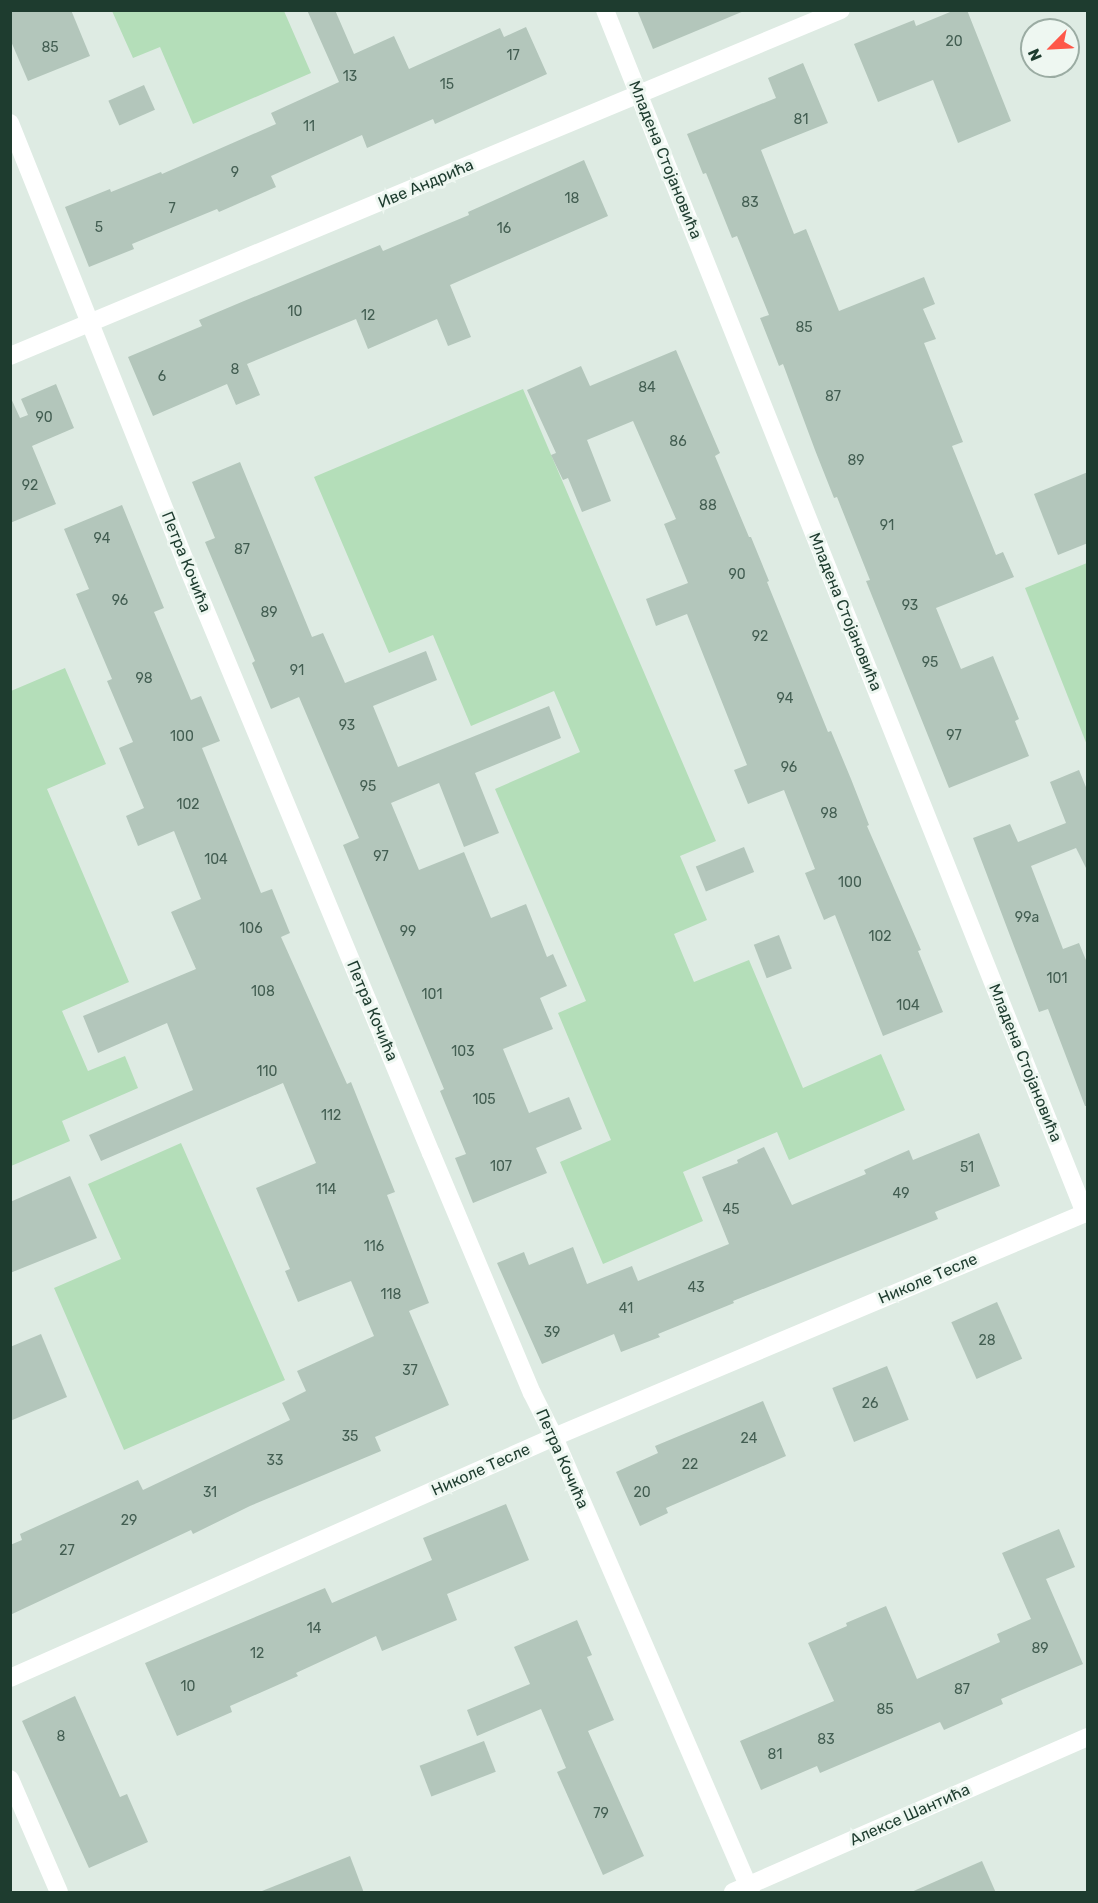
<!DOCTYPE html>
<meta charset="utf-8">
<style>
body{margin:0}
#map{position:relative;width:1098px;height:1903px;overflow:hidden;background:#deebe3;font-family:Rubik,sans-serif}
div>[style]{position:absolute}
.green>*{inset:0;background:#b4deb9}
.building>*{inset:0;background:#b3c6bb;transform-origin:0 0}
.street>*{height:18px;margin:-9px;padding:0 9px;transform-origin:9px;border-radius:9px;background:#fff}
span{translate:-50% -50%;white-space:nowrap;text-align:center;line-height:1.15;-webkit-text-stroke:6px #eef7f1;paint-order:stroke}
.number-label{font-size:14px;color:#435e52}
.number-label span{-webkit-text-stroke-width:0}
.street-label{font-size:16px;color:#1e3c2f}
.frame{position:absolute;inset:0;border:12px solid #1e3c2f;pointer-events:none}
.north{position:absolute;left:1020px;top:18px;width:60px;height:60px;box-sizing:border-box;background:#eef7f1;border:2px solid #9baca3;border-radius:50%;rotate:246deg;font-size:16px;font-weight:700;line-height:24px;text-align:center;color:#1e3c2f}
.north::after{content:'';display:block;margin:auto;width:21px;height:27px;background:#fe5749;clip-path:polygon(50% 0,100% 100%,50% 72%,0 100%)}
</style>
<div id="map">
<div class="green">
<i style="clip-path:polygon(112px 11px,284px 11px,311px 73px,193px 124px,160px 47px,133px 58px)"></i>
<i style="clip-path:polygon(523px 389px,716px 841px,680px 856px,707px 920px,674px 934px,694px 982px,749px 960px,803px 1088px,881px 1054px,905px 1110px,789px 1160px,777px 1132px,683px 1172px,703px 1221px,603px 1264px,560px 1162px,611px 1140px,558px 1013px,586px 1001px,495px 789px,580px 752px,554px 691px,471px 726px,433px 635px,389px 653px,314px 477px)"></i>
<i style="clip-path:polygon(1087px 563px,1087px 745px,1025px 588px)"></i>
<i style="clip-path:polygon(65px 668px,106px 764px,47px 789px,129px 982px,62px 1011px,88px 1071px,125px 1056px,138px 1088px,62px 1121px,70px 1141px,11px 1166px,11px 691px)"></i>
<i style="clip-path:polygon(181px 1143px,285px 1380px,124px 1450px,54px 1288px,121px 1259px,88px 1184px)"></i>
</div>
<div class="building">
<i style="clip-path:polygon(10px 10px,71px 10px,90px 56px,28px 81px,10px 39px)"></i>
<i style="clip-path:polygon(307px 10px,335px 10px,354px 54px,394px 36px,409px 69px,500px 28px,504px 37px,526px 27px,547px 74px,435px 124px,433px 119px,367px 148px,362px 135px,271px 176px,276px 187px,219px 212px,217px 209px,132px 244px,134px 249px,89px 267px,65px 207px,110px 189px,111px 192px,161px 172px,162px 174px,276px 124px,271px 113px,339px 82px)"></i>
<i style="clip-path:polygon(637px 10px,743px 10px,744px 11px,653px 49px)"></i>
<i style="clip-path:polygon(955px 10px,967px 10px,1011px 121px,958px 143px,933px 80px,878px 102px,854px 44px,914px 20px,916px 26px)"></i>
<i style="clip-path:polygon(803px 63px,828px 123px,761px 150px,794px 234px,806px 229px,839px 311px,924px 277px,935px 304px,923px 309px,936px 339px,924px 343px,963px 442px,952px 446px,996px 555px,1003px 552px,1014px 577px,936px 608px,961px 669px,993px 656px,1019px 719px,1015px 721px,1029px 756px,949px 788px,866px 581px,870px 580px,837px 497px,834px 498px,815px 450px,783px 364px,779px 366px,760px 318px,769px 315px,737px 236px,732px 238px,706px 173px,703px 174px,687px 134px,776px 98px,768px 78px)"></i>
<i style="left:144px;top:85px;width:27px;height:39px;rotate:66deg"></i>
<i style="clip-path:polygon(584px 160px,608px 216px,450px 285px,471px 337px,448px 346px,437px 319px,368px 349px,356px 319px,247px 364px,260px 395px,236px 405px,227px 384px,153px 416px,128px 357px,202px 326px,199px 320px,244px 301px,380px 245px,383px 251px,469px 215px,468px 212px)"></i>
<i style="clip-path:polygon(676px 350px,720px 453px,715px 456px,749px 537px,751px 537px,769px 581px,767px 582px,828px 732px,831px 731px,851px 779px,869px 825px,867px 826px,921px 950px,918px 951px,943px 1012px,883px 1036px,835px 915px,824px 920px,805px 873px,815px 869px,784px 790px,748px 804px,734px 770px,747px 765px,687px 614px,656px 626px,646px 599px,688px 583px,664px 524px,676px 519px,633px 421px,587px 440px,611px 501px,582px 512px,568px 478px,563px 480px,551px 455px,556px 453px,527px 390px,581px 366px,590px 386px)"></i>
<i style="clip-path:polygon(56px 384px,74px 428px,32px 446px,56px 504px,10px 523px,10px 396px,20px 418px,28px 415px,21px 399px)"></i>
<i style="clip-path:polygon(240px 462px,312px 637px,323px 633px,345px 683px,426px 651px,437px 680px,373px 706px,398px 767px,549px 706px,561px 738px,475px 773px,499px 833px,464px 847px,439px 783px,391px 803px,419px 870px,464px 852px,491px 918px,526px 904px,547px 957px,553px 954px,567px 986px,540px 998px,553px 1029px,503px 1049px,529px 1113px,569px 1097px,582px 1129px,536px 1148px,547px 1173px,473px 1203px,455px 1158px,466px 1154px,440px 1091px,444px 1089px,343px 845px,359px 838px,299px 697px,271px 709px,252px 663px,255px 661px,205px 542px,215px 538px,192px 482px)"></i>
<i style="clip-path:polygon(1088px 472px,1088px 543px,1058px 555px,1034px 494px)"></i>
<i style="clip-path:polygon(122px 505px,164px 608px,154px 612px,191px 700px,201px 696px,220px 741px,202px 748px,261px 893px,272px 889px,290px 933px,281px 937px,347px 1084px,351px 1082px,395px 1192px,387px 1195px,429px 1303px,409px 1311px,449px 1405px,375px 1437px,381px 1451px,250px 1506px,193px 1534px,191px 1530px,10px 1615px,10px 1545px,22px 1540px,20px 1534px,138px 1480px,143px 1490px,290px 1420px,282px 1403px,306px 1391px,297px 1371px,374px 1336px,351px 1281px,298px 1302px,285px 1271px,290px 1269px,256px 1188px,316px 1163px,283px 1083px,101px 1161px,89px 1135px,193px 1090px,167px 1023px,98px 1053px,83px 1016px,196px 969px,171px 912px,201px 899px,174px 831px,138px 846px,126px 816px,144px 808px,119px 748px,133px 742px,107px 681px,112px 679px,76px 594px,89px 589px,64px 529px)"></i>
<i style="clip-path:polygon(1079px 770px,1088px 792px,1088px 872px,1076px 848px,1031px 866px,1063px 949px,1079px 943px,1088px 965px,1088px 1106px,1085px 1106px,1048px 1009px,1039px 1012px,973px 838px,1010px 824px,1018px 842px,1066px 823px,1050px 782px)"></i>
<i style="left:744px;top:847px;width:27px;height:52px;rotate:68deg"></i>
<i style="left:779px;top:935px;width:36px;height:27px;rotate:69deg"></i>
<i style="clip-path:polygon(979px 1133px,1000px 1186px,935px 1212px,938px 1219px,733px 1301px,734px 1303px,658px 1334px,660px 1337px,621px 1352px,614px 1334px,542px 1364px,497px 1263px,524px 1252px,529px 1265px,573px 1247px,587px 1284px,632px 1266px,638px 1281px,729px 1244px,702px 1177px,738px 1163px,737px 1160px,764px 1147px,792px 1205px,866px 1174px,864px 1170px,909px 1150px,913px 1160px)"></i>
<i style="clip-path:polygon(70px 1176px,97px 1238px,10px 1273px,10px 1202px)"></i>
<i style="left:997px;top:1302px;width:62px;height:50px;rotate:66deg"></i>
<i style="clip-path:polygon(41px 1334px,67px 1397px,10px 1421px,10px 1347px)"></i>
<i style="left:887px;top:1366px;width:58px;height:59px;rotate:68deg"></i>
<i style="clip-path:polygon(763px 1401px,786px 1456px,666px 1508px,668px 1513px,640px 1526px,616px 1472px,658px 1453px,655px 1446px)"></i>
<i style="clip-path:polygon(506px 1504px,529px 1560px,447px 1594px,457px 1620px,382px 1651px,376px 1636px,296px 1673px,298px 1676px,230px 1706px,232px 1712px,177px 1736px,145px 1663px,325px 1588px,332px 1603px,432px 1560px,423px 1538px)"></i>
<i style="clip-path:polygon(1059px 1529px,1075px 1567px,1046px 1579px,1083px 1664px,1001px 1699px,1003px 1704px,944px 1730px,940px 1722px,820px 1773px,817px 1766px,761px 1790px,740px 1741px,834px 1701px,808px 1643px,847px 1626px,846px 1623px,886px 1606px,917px 1679px,1000px 1642px,997px 1634px,1031px 1619px,1002px 1553px)"></i>
<i style="clip-path:polygon(577px 1620px,592px 1655px,587px 1657px,614px 1720px,588px 1731px,644px 1856px,603px 1875px,557px 1772px,566px 1768px,541px 1709px,477px 1736px,467px 1710px,530px 1684px,514px 1647px)"></i>
<i style="clip-path:polygon(75px 1696px,120px 1797px,127px 1794px,148px 1842px,89px 1868px,22px 1721px)"></i>
<i style="left:484px;top:1741px;width:33px;height:69px;rotate:69deg"></i>
<i style="clip-path:polygon(350px 1856px,364px 1893px,262px 1893px,262px 1891px)"></i>
<i style="clip-path:polygon(982px 1861px,996px 1893px,909px 1893px)"></i>
</div>
<div class="street">
<i style="left:605px;top:10px;width:1295px;rotate:68.25deg"></i>
<i style="left:10px;top:123px;width:472px;rotate:68.2deg"></i>
<i style="left:185px;top:561px;width:641px;rotate:67.44deg"></i>
<i style="left:431px;top:1153px;width:260px;rotate:67.2deg"></i>
<i style="left:532px;top:1393px;width:49px;rotate:63.4deg"></i>
<i style="left:554px;top:1437px;width:496px;rotate:66.6deg"></i>
<i style="left:10px;top:356px;width:900px;rotate:-22.61deg"></i>
<i style="left:10px;top:1678px;width:595px;rotate:-23.89deg"></i>
<i style="left:554px;top:1437px;width:579px;rotate:-22.85deg"></i>
<i style="left:10px;top:1779px;width:123px;rotate:66.6deg"></i>
<i style="left:733px;top:1892px;width:387px;rotate:-23.6deg"></i>
</div>
<div class="number-label">
<span style="left:954px;top:42px">20</span>
<span style="left:50px;top:48px">85</span>
<span style="left:513px;top:56px">17</span>
<span style="left:350px;top:77px">13</span>
<span style="left:447px;top:85px">15</span>
<span style="left:801px;top:120px">81</span>
<span style="left:309px;top:127px">11</span>
<span style="left:235px;top:173px">9</span>
<span style="left:572px;top:199px">18</span>
<span style="left:750px;top:203px">83</span>
<span style="left:172px;top:209px">7</span>
<span style="left:99px;top:228px">5</span>
<span style="left:504px;top:229px">16</span>
<span style="left:295px;top:312px">10</span>
<span style="left:368px;top:316px">12</span>
<span style="left:804px;top:328px">85</span>
<span style="left:235px;top:370px">8</span>
<span style="left:162px;top:377px">6</span>
<span style="left:647px;top:388px">84</span>
<span style="left:833px;top:397px">87</span>
<span style="left:44px;top:418px">90</span>
<span style="left:678px;top:442px">86</span>
<span style="left:856px;top:461px">89</span>
<span style="left:30px;top:486px">92</span>
<span style="left:708px;top:506px">88</span>
<span style="left:887px;top:526px">91</span>
<span style="left:102px;top:539px">94</span>
<span style="left:242px;top:550px">87</span>
<span style="left:737px;top:575px">90</span>
<span style="left:120px;top:601px">96</span>
<span style="left:910px;top:606px">93</span>
<span style="left:269px;top:613px">89</span>
<span style="left:760px;top:637px">92</span>
<span style="left:930px;top:663px">95</span>
<span style="left:297px;top:671px">91</span>
<span style="left:144px;top:679px">98</span>
<span style="left:785px;top:699px">94</span>
<span style="left:347px;top:726px">93</span>
<span style="left:954px;top:736px">97</span>
<span style="left:182px;top:737px">100</span>
<span style="left:789px;top:768px">96</span>
<span style="left:368px;top:787px">95</span>
<span style="left:188px;top:805px">102</span>
<span style="left:829px;top:814px">98</span>
<span style="left:381px;top:857px">97</span>
<span style="left:216px;top:860px">104</span>
<span style="left:850px;top:883px">100</span>
<span style="left:1027px;top:918px">99a</span>
<span style="left:251px;top:929px">106</span>
<span style="left:408px;top:932px">99</span>
<span style="left:880px;top:937px">102</span>
<span style="left:1057px;top:979px">101</span>
<span style="left:263px;top:992px">108</span>
<span style="left:432px;top:995px">101</span>
<span style="left:908px;top:1006px">104</span>
<span style="left:463px;top:1052px">103</span>
<span style="left:267px;top:1072px">110</span>
<span style="left:484px;top:1100px">105</span>
<span style="left:331px;top:1116px">112</span>
<span style="left:501px;top:1167px">107</span>
<span style="left:967px;top:1168px">51</span>
<span style="left:326px;top:1190px">114</span>
<span style="left:901px;top:1194px">49</span>
<span style="left:731px;top:1210px">45</span>
<span style="left:374px;top:1247px">116</span>
<span style="left:696px;top:1288px">43</span>
<span style="left:391px;top:1295px">118</span>
<span style="left:626px;top:1309px">41</span>
<span style="left:552px;top:1333px">39</span>
<span style="left:987px;top:1341px">28</span>
<span style="left:410px;top:1371px">37</span>
<span style="left:870px;top:1404px">26</span>
<span style="left:350px;top:1437px">35</span>
<span style="left:749px;top:1439px">24</span>
<span style="left:275px;top:1461px">33</span>
<span style="left:690px;top:1465px">22</span>
<span style="left:210px;top:1493px">31</span>
<span style="left:642px;top:1493px">20</span>
<span style="left:129px;top:1521px">29</span>
<span style="left:67px;top:1551px">27</span>
<span style="left:314px;top:1629px">14</span>
<span style="left:1040px;top:1649px">89</span>
<span style="left:257px;top:1654px">12</span>
<span style="left:188px;top:1687px">10</span>
<span style="left:962px;top:1690px">87</span>
<span style="left:885px;top:1710px">85</span>
<span style="left:61px;top:1737px">8</span>
<span style="left:826px;top:1740px">83</span>
<span style="left:775px;top:1755px">81</span>
<span style="left:601px;top:1814px">79</span>
</div>
<div class="street-label">
<span style="left:665px;top:160px;rotate:68deg">Младена Стојановића</span>
<span style="left:426px;top:184px;rotate:-23deg">Иве Андрића</span>
<span style="left:186px;top:562px;rotate:68deg">Петра Кочића</span>
<span style="left:845px;top:612px;rotate:68deg">Младена Стојановића</span>
<span style="left:372px;top:1011px;rotate:67deg">Петра Кочића</span>
<span style="left:1025px;top:1063px;rotate:68deg">Младена Стојановића</span>
<span style="left:928px;top:1279px;rotate:-23deg">Николе Тесле</span>
<span style="left:562px;top:1459px;rotate:66deg">Петра Кочића</span>
<span style="left:481px;top:1470px;rotate:-24deg">Николе Тесле</span>
<span style="left:910px;top:1815px;rotate:-24deg">Алексе Шантића</span>
</div>
<div class="frame"></div>
<div class="north">N</div>
</div>
